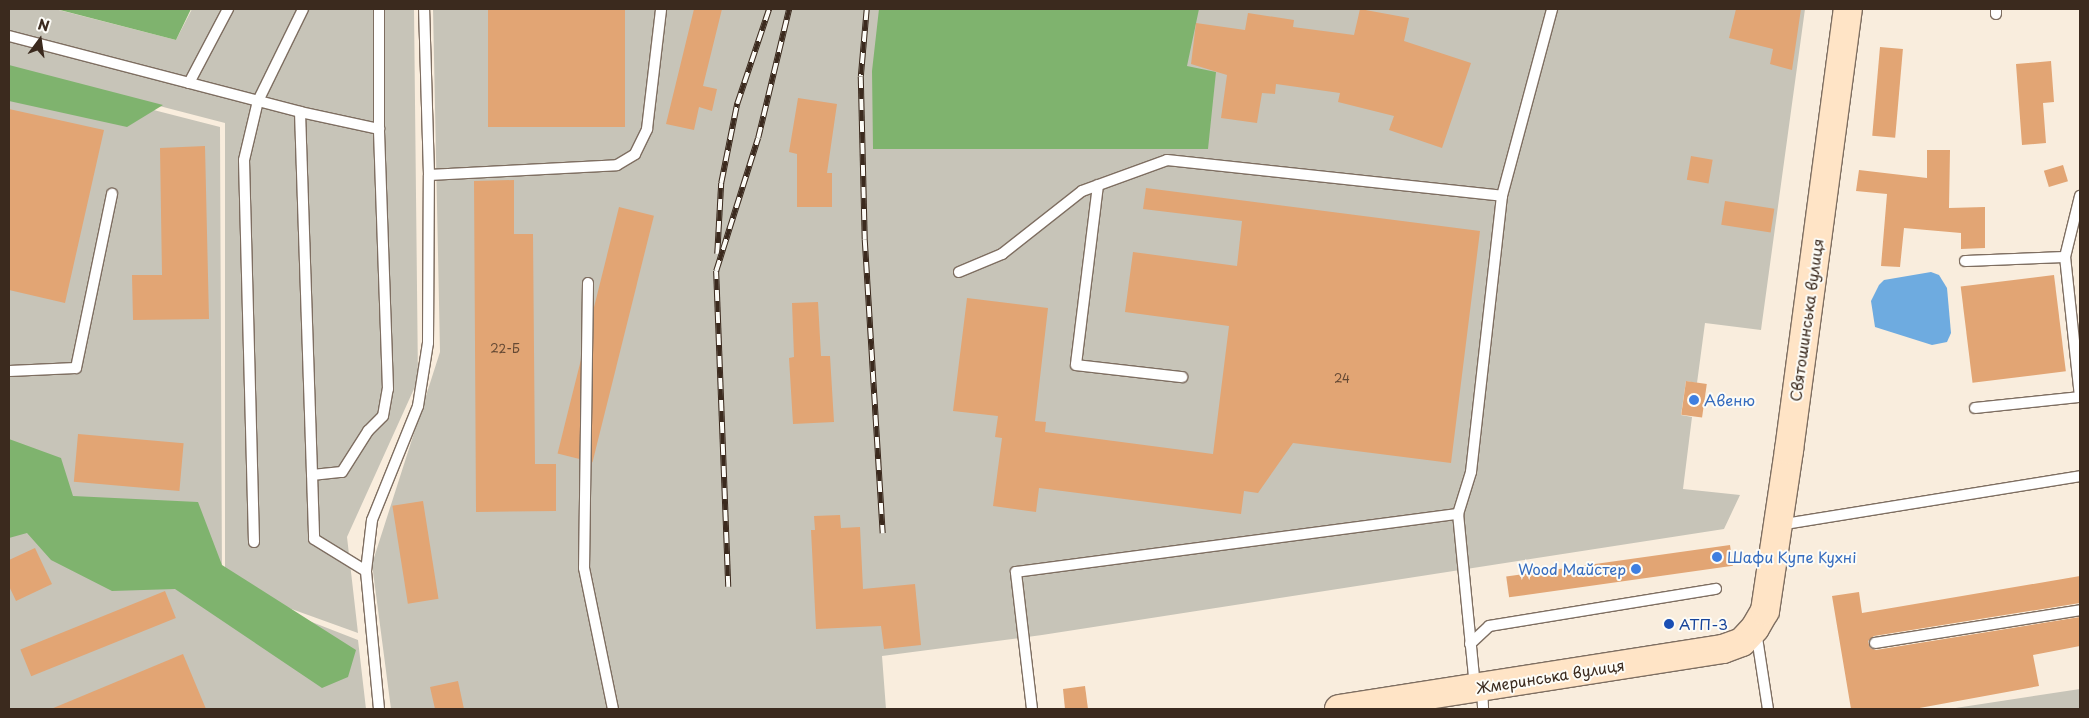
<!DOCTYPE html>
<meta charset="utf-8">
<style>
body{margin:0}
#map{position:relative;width:2089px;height:718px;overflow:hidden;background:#f9eddd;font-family:"Playpen Sans",sans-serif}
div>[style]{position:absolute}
.industrial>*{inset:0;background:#c7c4b8}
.forest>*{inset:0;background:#7fb36e}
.water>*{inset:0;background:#6eabe0}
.building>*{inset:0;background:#e2a574;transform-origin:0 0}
.roads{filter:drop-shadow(1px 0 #7e6e61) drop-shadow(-1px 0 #7e6e61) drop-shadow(0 1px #7e6e61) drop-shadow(0 -1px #7e6e61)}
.lane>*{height:10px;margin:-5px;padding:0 5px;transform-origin:5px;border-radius:5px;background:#fff}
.secondary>*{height:28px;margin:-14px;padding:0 14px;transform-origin:14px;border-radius:14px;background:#ffe4c6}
.rail>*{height:5.5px;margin-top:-2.75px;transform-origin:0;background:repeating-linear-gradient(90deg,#fdfcf7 0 11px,#3b2a1e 0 22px);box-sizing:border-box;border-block:1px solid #3b2a1e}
.dots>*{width:14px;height:14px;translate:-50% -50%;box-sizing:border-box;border:2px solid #fdfcf7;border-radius:50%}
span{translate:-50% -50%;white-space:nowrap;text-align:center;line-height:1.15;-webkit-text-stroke:4px #fdfcf7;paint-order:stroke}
.number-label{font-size:12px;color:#654934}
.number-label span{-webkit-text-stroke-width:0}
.street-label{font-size:15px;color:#3b2a1e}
.shop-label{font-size:15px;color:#366cbe}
.left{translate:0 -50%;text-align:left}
.right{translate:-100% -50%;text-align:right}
.transit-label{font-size:15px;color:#164399}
.frame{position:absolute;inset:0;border:10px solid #3b2a1e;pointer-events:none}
.north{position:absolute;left:15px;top:15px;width:50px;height:50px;-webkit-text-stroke:4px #fdfcf7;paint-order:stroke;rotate:14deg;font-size:14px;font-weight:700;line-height:20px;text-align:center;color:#3b2a1e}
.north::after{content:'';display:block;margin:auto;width:18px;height:22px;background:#3b2a1e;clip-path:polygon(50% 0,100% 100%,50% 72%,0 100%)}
</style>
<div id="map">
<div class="industrial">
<i style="clip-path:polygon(9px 9px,55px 9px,176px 40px,192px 9px,414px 9px,418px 380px,347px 537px,358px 633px,225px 585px,225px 123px,9px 67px)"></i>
<i style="clip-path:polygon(433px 9px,1805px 9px,1761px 330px,1705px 323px,1697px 383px,1686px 381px,1681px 415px,1692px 417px,1683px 489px,1740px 495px,1724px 529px,1042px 635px,882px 656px,886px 709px,391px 709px,372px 564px,440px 352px)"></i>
<i style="clip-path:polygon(9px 73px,220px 127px,222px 587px,358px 640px,366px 709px,9px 709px)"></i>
<i style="clip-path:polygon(2080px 689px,2080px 709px,1949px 709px)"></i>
</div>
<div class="forest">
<i style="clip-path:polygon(56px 9px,191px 9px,176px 40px)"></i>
<i style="clip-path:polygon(879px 9px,1199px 9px,1187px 66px,1216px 72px,1208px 149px,873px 149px,872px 71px)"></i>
<i style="clip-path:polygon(9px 65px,163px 105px,127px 127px,9px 101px)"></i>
<i style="clip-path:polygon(9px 439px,61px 458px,73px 496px,198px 502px,222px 565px,356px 650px,348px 677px,322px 688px,175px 589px,112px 591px,51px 560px,27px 533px,9px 538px)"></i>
</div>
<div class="water">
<i style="clip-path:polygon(1931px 272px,1939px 275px,1947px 288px,1951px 333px,1947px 342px,1932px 345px,1875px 327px,1871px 301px,1879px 285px,1884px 280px)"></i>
</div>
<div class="building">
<i style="left:488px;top:9px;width:137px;height:118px"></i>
<i style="clip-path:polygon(694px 9px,722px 9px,703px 86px,717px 89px,712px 111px,699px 107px,694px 130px,666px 124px)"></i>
<i style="clip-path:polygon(1360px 9px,1409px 18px,1404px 41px,1471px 63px,1442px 148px,1389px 130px,1394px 116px,1338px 102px,1340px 93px,1276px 84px,1275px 94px,1262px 93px,1257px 123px,1221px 118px,1227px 75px,1191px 64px,1196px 23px,1245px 30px,1248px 13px,1294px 20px,1293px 27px,1354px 35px)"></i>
<i style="clip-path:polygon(1736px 9px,1801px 9px,1792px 70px,1770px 64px,1773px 49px,1729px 38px)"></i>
<i style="left:1880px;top:47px;width:23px;height:89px;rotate:5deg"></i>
<i style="clip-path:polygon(2051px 61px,2054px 102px,2043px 103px,2046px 143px,2022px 145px,2016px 64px)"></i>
<i style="clip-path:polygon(798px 98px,837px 104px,827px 173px,832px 173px,832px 207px,797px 207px,797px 154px,789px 152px)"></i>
<i style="clip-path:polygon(9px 109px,104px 130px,65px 303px,9px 290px)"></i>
<i style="clip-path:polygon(205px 146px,209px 319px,133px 320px,132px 275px,162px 275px,160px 148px)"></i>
<i style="clip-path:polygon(1927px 150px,1950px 150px,1949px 208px,1985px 207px,1985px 248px,1961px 249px,1961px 233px,1904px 228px,1900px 267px,1881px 266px,1887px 194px,1856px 191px,1859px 170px,1927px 178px)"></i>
<i style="left:1691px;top:156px;width:22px;height:24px;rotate:10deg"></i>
<i style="left:2063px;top:165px;width:17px;height:20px;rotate:73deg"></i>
<i style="clip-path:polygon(514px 180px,514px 234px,533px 234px,535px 464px,556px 464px,556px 511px,476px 512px,474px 181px)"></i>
<i style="clip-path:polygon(1146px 188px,1480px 231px,1451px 463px,1293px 443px,1258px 493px,1244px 491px,1241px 514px,1039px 488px,1036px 512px,993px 506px,1002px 438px,995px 437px,998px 416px,953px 411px,967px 298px,1048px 308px,1035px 421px,1046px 422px,1045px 432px,1213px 454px,1229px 326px,1125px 312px,1133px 252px,1237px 266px,1242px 221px,1143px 209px)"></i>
<i style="left:1725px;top:201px;width:50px;height:24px;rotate:9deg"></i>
<i style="left:619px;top:207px;width:36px;height:254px;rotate:14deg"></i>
<i style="left:2054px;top:275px;width:97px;height:94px;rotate:83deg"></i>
<i style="clip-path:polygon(818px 302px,821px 356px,830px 356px,834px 422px,793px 424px,789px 358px,794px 357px,792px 303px)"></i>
<i style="left:1686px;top:381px;width:21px;height:34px;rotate:8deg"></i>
<i style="left:78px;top:434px;width:106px;height:48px;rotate:5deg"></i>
<i style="left:423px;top:501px;width:99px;height:31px;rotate:81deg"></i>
<i style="clip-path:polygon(840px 515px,841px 528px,860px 527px,863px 589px,915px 584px,921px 645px,884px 649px,881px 626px,816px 629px,811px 530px,815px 530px,814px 516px)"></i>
<i style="left:1730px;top:545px;width:21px;height:226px;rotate:82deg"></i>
<i style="clip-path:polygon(35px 548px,52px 584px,16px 601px,9px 586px,9px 560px)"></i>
<i style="clip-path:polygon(2080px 576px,2080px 603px,1874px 636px,1868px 641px,1870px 648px,1876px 650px,2080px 617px,2080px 646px,2033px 655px,2039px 686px,1914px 709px,1851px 709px,1832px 596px,1859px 592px,1862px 613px)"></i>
<i style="left:165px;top:591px;width:29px;height:156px;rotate:68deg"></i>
<i style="clip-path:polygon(183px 654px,206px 709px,51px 709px)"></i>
<i style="clip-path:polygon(458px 681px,464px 709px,435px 709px,430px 687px)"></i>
<i style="clip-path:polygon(1085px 686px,1088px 709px,1065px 709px,1063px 689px)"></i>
</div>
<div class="roads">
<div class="lane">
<i style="left:1996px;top:14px;width:5px;rotate:-90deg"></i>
<i style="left:9px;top:36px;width:301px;rotate:14.6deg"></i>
<i style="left:300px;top:112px;width:81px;rotate:12.1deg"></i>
<i style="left:189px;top:83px;width:84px;rotate:-62.2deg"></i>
<i style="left:300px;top:112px;width:427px;rotate:88.1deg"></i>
<i style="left:314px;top:539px;width:61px;rotate:31.6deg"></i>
<i style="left:429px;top:175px;width:188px;rotate:-3deg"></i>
<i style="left:617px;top:165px;width:21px;rotate:-31deg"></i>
<i style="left:635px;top:154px;width:28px;rotate:-64deg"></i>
<i style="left:647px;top:129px;width:121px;rotate:-83.3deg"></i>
<i style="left:1098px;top:185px;width:181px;rotate:97deg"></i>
<i style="left:1076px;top:365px;width:107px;rotate:6.5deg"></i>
<i style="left:1965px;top:261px;width:100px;rotate:-2.3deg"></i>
<i style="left:959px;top:272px;width:47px;rotate:-22.7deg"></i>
<i style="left:1002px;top:254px;width:102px;rotate:-38.2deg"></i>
<i style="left:1082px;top:191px;width:90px;rotate:-20deg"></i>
<i style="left:1167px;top:160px;width:337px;rotate:6.1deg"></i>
<i style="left:588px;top:283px;width:285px;rotate:90.8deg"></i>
<i style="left:584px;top:568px;width:144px;rotate:78.4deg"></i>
<i style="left:9px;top:371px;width:67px;rotate:-2.6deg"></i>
<i style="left:76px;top:368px;width:178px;rotate:-78.3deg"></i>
<i style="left:2080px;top:397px;width:141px;rotate:-96.1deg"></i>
<i style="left:2065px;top:257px;width:63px;rotate:-76.2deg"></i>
<i style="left:1975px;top:408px;width:106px;rotate:-6deg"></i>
<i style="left:312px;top:475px;width:30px;rotate:-6deg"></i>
<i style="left:342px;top:472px;width:49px;rotate:-57.6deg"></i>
<i style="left:368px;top:431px;width:21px;rotate:-45deg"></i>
<i style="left:383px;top:416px;width:27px;rotate:-80deg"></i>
<i style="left:388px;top:389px;width:260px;rotate:-92deg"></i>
<i style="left:379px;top:129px;width:120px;rotate:-90deg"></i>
<i style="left:1779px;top:525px;width:305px;rotate:-9.2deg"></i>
<i style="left:254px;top:542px;width:382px;rotate:-91.5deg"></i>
<i style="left:244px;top:160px;width:61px;rotate:-76.7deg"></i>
<i style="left:258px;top:101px;width:102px;rotate:-63.9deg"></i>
<i style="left:1756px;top:631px;width:79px;rotate:81.3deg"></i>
<i style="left:1875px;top:643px;width:208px;rotate:-9.1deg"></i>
<i style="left:1470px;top:644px;width:26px;rotate:-43deg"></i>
<i style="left:1489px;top:626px;width:230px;rotate:-9.3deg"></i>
<i style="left:1475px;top:687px;width:174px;rotate:-95.6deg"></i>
<i style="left:1458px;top:514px;width:44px;rotate:-72.8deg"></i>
<i style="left:1471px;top:472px;width:278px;rotate:-83.6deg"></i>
<i style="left:1502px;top:196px;width:194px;rotate:-75deg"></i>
<i style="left:1482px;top:688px;width:21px;rotate:87deg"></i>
<i style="left:379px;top:709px;width:139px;rotate:-95.4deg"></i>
<i style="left:366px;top:571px;width:51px;rotate:-83.3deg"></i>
<i style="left:372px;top:520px;width:123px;rotate:-68deg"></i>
<i style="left:418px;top:406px;width:64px;rotate:-81deg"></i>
<i style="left:428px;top:343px;width:168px;rotate:-89.7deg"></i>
<i style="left:429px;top:175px;width:166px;rotate:-91.7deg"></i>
<i style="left:1032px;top:709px;width:138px;rotate:-96.7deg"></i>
<i style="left:1016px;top:572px;width:446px;rotate:-7.5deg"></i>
</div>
<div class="secondary">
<i style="left:1339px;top:709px;width:389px;rotate:-8.9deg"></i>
<i style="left:1723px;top:649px;width:20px;rotate:-20deg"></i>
<i style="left:1742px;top:642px;width:19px;rotate:-47deg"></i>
<i style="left:1755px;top:628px;width:20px;rotate:-60deg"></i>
<i style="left:1765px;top:611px;width:163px;rotate:-81.5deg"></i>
<i style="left:1789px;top:450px;width:445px;rotate:-82.4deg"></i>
</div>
</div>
<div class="rail">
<i style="left:867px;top:9px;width:68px;rotate:95deg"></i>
<i style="left:861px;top:77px;width:163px;rotate:88.6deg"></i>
<i style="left:865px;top:240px;width:294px;rotate:86.5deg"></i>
<i style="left:717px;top:254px;width:71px;rotate:-86.8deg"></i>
<i style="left:721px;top:183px;width:81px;rotate:-78.6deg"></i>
<i style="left:737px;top:104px;width:100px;rotate:-71.4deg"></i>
<i style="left:728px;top:587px;width:316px;rotate:-92.2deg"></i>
<i style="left:716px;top:271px;width:139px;rotate:-72.5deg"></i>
<i style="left:758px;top:138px;width:133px;rotate:-76.5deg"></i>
</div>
<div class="dots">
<i style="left:1694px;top:400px;background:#3f7fe0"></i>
<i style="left:1717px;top:557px;background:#3f7fe0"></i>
<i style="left:1636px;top:569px;background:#3f7fe0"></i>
<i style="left:1669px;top:624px;background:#1a4fb4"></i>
</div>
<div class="number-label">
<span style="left:505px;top:349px">22-Б</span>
<span style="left:1342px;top:379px">24</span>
</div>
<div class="street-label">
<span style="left:1806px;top:320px;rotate:-82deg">Святошинська вулиця</span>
<span style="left:1550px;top:676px;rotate:-9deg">Жмеринська вулиця</span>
</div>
<div class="shop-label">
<span class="left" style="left:1704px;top:400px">Авеню</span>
<span class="left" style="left:1727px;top:557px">Шафи Купе Кухні</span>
<span class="right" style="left:1626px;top:569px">Wood Майстер</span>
</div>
<div class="transit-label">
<span class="left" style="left:1679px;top:624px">АТП-3</span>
</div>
<div class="frame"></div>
<div class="north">N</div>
</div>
